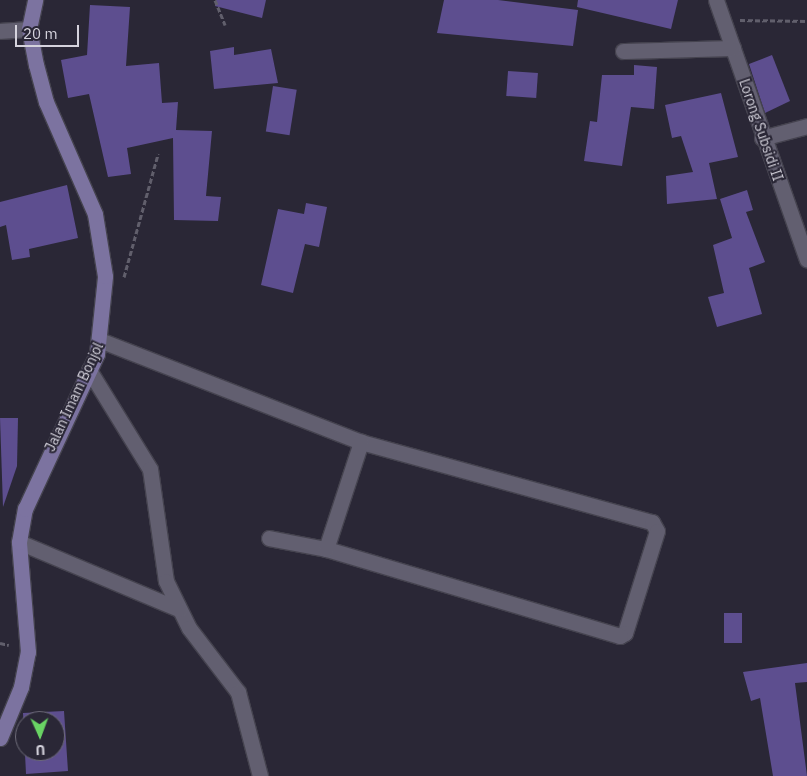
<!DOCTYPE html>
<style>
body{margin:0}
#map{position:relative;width:807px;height:776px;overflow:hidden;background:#2a2736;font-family:"IBM Plex Sans",sans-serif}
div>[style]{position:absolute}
.building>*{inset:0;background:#5d4e8f;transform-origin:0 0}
.path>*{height:3px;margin-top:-1.5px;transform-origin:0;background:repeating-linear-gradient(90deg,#615f6c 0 5px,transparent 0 7.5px)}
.roads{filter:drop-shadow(1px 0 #45434f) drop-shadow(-1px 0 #45434f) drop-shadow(0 1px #45434f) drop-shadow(0 -1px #45434f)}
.street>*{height:15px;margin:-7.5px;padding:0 7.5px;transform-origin:7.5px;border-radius:7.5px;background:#625f70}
.primary>*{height:15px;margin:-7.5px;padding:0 7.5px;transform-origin:7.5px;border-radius:7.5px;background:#7c73a0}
span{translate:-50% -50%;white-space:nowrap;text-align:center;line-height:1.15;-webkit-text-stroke:4px #2a2736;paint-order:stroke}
.street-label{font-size:14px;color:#d5d3dd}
.north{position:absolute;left:15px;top:711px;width:50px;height:50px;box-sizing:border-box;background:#2a2736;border:1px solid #6e6c79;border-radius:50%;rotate:178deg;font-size:14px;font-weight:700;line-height:20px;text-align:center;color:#d5d3dd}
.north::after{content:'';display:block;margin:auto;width:18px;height:22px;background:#69d464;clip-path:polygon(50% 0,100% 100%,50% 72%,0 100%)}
.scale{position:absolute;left:15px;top:25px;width:64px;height:22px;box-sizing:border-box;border:2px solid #d5d3dd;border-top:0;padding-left:6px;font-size:15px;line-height:18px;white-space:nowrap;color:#d5d3dd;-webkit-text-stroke:4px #2a2736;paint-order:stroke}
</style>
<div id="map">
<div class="building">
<i style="clip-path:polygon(216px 0,266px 0,262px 18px,215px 6px)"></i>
<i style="clip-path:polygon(444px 0,498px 0,578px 10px,573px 46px,437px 33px)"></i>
<i style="clip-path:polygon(578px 0,678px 0,671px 29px,577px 7px)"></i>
<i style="clip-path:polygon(90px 5px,130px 7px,126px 66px,159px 63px,162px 103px,178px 102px,176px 130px,212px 131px,206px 196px,221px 197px,218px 221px,174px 220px,173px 138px,127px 148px,131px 174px,108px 177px,89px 94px,68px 98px,61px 60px,87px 55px)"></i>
<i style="clip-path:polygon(234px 47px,234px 55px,271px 49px,278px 83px,214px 89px,210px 51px)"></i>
<i style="clip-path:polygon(772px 55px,790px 101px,765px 113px,749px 64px)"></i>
<i style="clip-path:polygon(634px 65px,657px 67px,654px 109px,631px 107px,622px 166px,584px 161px,590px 121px,597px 122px,602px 75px,634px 75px)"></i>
<i style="left:508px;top:71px;width:30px;height:25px;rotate:4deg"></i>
<i style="left:273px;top:86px;width:24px;height:46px;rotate:9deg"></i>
<i style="clip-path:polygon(721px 93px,738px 157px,709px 163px,717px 199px,667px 204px,666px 176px,693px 172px,681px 136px,672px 138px,665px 105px)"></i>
<i style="clip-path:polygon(67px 185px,78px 238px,29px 249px,30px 257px,12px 260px,6px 225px,0 227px,0 202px)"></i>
<i style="clip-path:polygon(747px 190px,753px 210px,746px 212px,765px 262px,749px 268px,762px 314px,717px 327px,708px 297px,724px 293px,713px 245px,732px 238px,720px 199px)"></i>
<i style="clip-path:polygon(306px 203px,327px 207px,319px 247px,305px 244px,293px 293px,261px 285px,278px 209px,304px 214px)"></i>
<i style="clip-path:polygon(0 418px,18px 418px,17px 466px,3px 507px)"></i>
<i style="left:724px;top:613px;width:18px;height:30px"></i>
<i style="clip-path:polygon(807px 663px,807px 682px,795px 683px,807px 776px,773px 776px,760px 698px,751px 701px,743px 672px)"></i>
<i style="clip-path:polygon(evenodd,64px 711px,68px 771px,26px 774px,23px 713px,64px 711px,25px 721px,55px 721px,55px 751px,25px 751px,25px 721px)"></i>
</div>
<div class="path">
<i style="left:215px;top:0;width:27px;rotate:68deg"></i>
<i style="left:740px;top:20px;width:67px;rotate:0.9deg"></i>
<i style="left:124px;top:277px;width:128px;rotate:-74.5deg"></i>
<i style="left:0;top:643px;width:9px;rotate:13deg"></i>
</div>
<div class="roads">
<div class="street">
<i style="left:716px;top:0;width:275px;rotate:70.7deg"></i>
<i style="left:0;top:31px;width:29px;rotate:-4deg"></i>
<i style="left:623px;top:51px;width:110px;rotate:-1.6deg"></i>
<i style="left:762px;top:138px;width:47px;rotate:-14.9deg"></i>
<i style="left:102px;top:341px;width:278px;rotate:21.3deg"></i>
<i style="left:361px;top:442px;width:302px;rotate:15.4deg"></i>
<i style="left:652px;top:522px;width:10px;rotate:61deg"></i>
<i style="left:657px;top:531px;width:107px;rotate:107.4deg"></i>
<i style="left:625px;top:633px;width:6px;rotate:149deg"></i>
<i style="left:620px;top:636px;width:307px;rotate:-163.5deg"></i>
<i style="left:326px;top:549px;width:58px;rotate:-169.1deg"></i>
<i style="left:89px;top:370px;width:116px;rotate:58.4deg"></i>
<i style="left:150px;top:469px;width:113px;rotate:81.9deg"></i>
<i style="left:166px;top:581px;width:52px;rotate:63.9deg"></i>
<i style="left:189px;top:628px;width:81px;rotate:52.6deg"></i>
<i style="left:238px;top:692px;width:87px;rotate:75.3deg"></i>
<i style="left:19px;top:542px;width:173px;rotate:22.8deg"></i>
<i style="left:326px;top:549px;width:113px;rotate:-71.9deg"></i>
</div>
<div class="primary">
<i style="left:0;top:738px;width:55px;rotate:-67.6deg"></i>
<i style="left:21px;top:687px;width:36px;rotate:-79deg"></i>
<i style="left:28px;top:652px;width:110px;rotate:-94.7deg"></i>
<i style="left:19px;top:542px;width:34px;rotate:-80deg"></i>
<i style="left:25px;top:509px;width:171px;rotate:-65.1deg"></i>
<i style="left:97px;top:354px;width:78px;rotate:-84.1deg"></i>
<i style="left:105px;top:276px;width:63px;rotate:-99.2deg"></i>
<i style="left:95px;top:214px;width:122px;rotate:-113.6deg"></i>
<i style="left:46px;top:102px;width:38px;rotate:-105deg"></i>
<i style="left:36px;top:65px;width:37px;rotate:-101deg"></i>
<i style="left:29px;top:29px;width:30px;rotate:-78deg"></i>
</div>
</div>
<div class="street-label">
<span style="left:761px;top:130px;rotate:71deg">Lorong Subsidi II</span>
<span style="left:74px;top:397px;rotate:-65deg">Jalan Imam Bonjol</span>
</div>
<div class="north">U</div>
<div class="scale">20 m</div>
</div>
